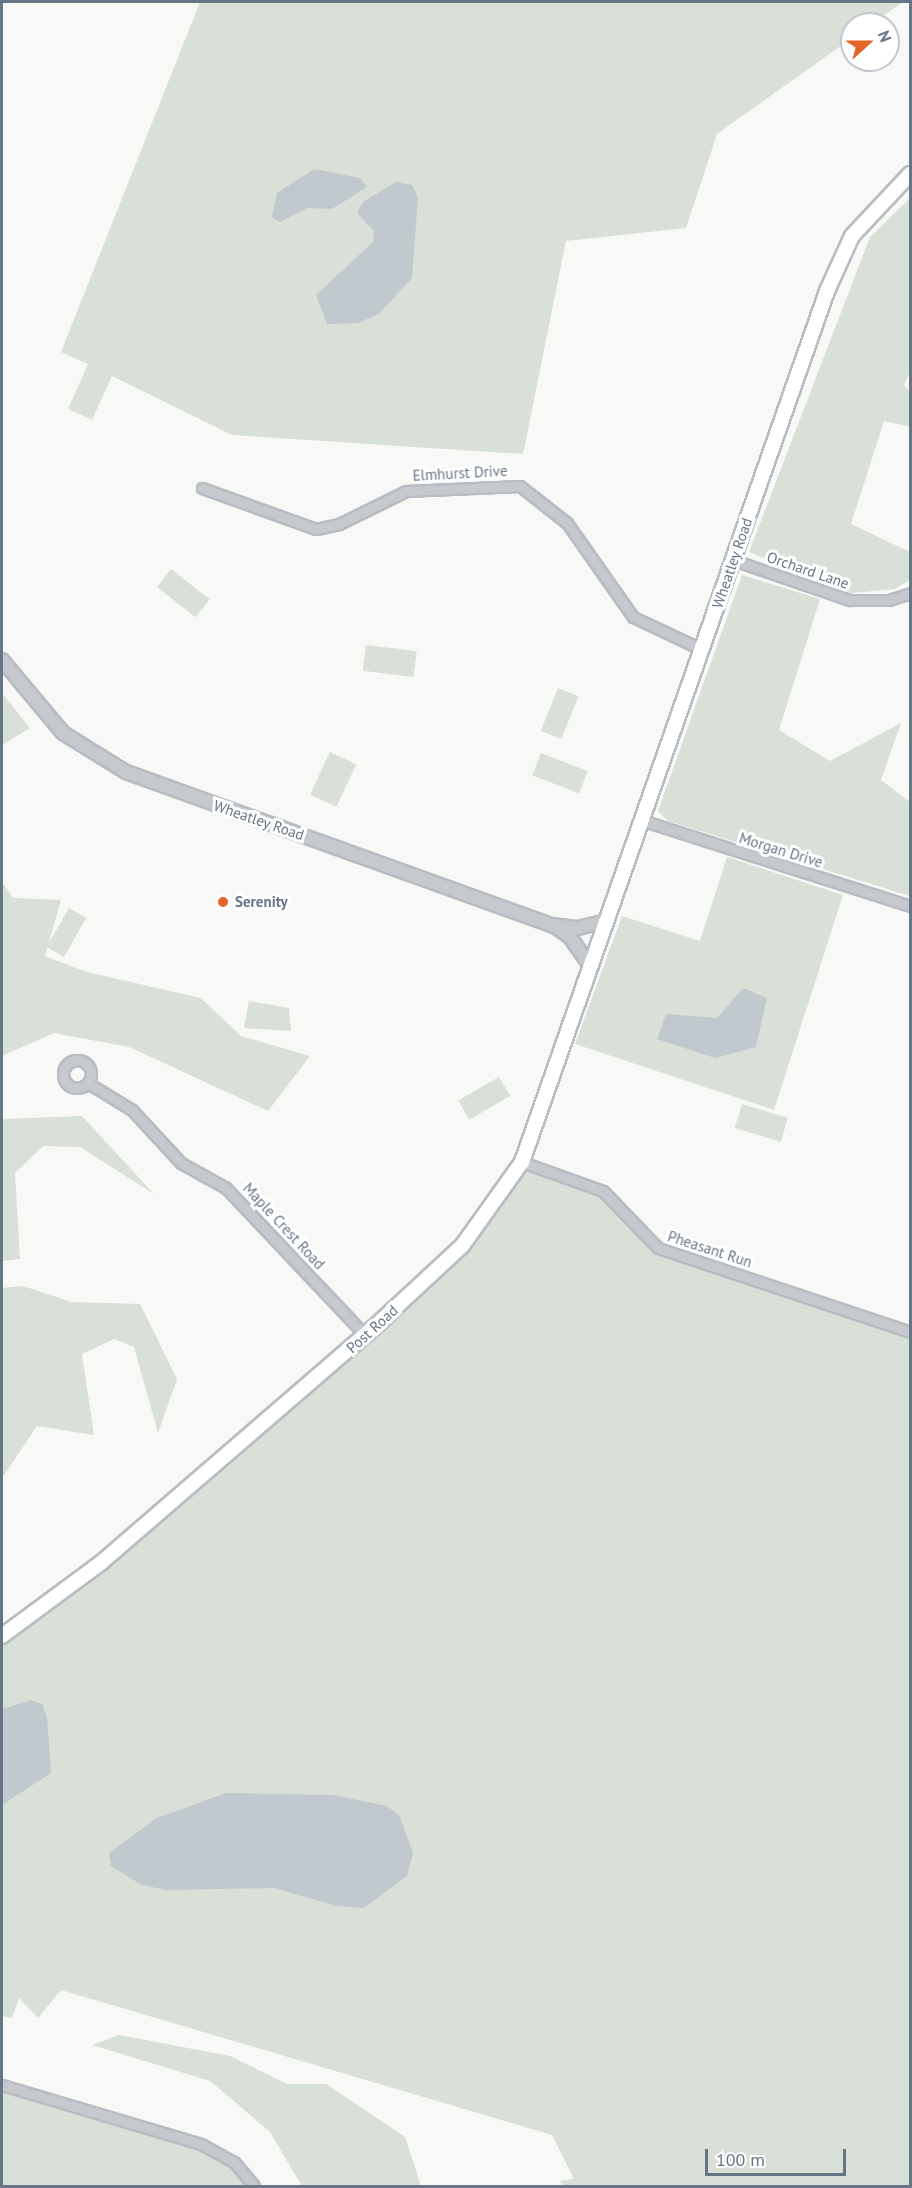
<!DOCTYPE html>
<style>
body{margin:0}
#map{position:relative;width:912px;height:2188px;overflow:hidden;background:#f8f8f6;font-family:"PT Sans",sans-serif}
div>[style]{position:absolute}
.green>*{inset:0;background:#d9e0d7;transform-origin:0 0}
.water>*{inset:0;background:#c1c9cf}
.roads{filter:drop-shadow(2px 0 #b8bdc2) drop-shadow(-2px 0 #b8bdc2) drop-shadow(0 2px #b8bdc2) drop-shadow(0 -2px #b8bdc2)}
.minor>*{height:9px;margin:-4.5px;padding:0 4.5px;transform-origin:4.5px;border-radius:4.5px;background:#c6c9cd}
.minor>.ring{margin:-4.5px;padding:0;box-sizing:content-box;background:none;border:9px solid #c6c9cd;border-radius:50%}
.tertiary>*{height:12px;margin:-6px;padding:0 6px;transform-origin:6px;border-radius:6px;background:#c6c9cd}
.secondary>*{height:14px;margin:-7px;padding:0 7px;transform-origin:7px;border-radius:7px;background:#fff}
.dots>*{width:16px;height:16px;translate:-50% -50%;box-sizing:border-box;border:3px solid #fff;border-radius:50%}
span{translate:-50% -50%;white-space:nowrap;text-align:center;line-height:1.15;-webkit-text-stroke:6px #fff;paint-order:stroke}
.street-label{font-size:15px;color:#677687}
.poi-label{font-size:15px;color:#677687;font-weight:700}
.left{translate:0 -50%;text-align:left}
.frame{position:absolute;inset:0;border:3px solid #677687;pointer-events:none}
.north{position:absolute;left:840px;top:12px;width:60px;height:60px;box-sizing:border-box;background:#fff;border:2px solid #c2c8cf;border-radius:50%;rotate:69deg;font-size:16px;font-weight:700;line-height:24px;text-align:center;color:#677687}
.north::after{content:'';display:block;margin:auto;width:21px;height:27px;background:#e56429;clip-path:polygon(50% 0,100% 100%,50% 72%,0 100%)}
.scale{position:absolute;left:705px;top:2149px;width:141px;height:27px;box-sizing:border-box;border:3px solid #677687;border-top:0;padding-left:8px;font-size:18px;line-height:21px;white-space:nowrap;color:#677687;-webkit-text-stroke:4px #fff;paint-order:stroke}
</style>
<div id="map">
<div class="green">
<i style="clip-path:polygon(200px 2px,903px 2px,871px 24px,852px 24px,852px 38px,717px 134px,686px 228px,566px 241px,523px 454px,232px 435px,112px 376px,92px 420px,68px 409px,88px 364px,61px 352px)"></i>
<i style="clip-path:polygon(910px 198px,910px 372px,904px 385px,910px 391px,910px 427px,884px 421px,851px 524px,910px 552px,910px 580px,895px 589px,851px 593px,749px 552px,870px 237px)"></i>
<i style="left:171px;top:569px;width:49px;height:23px;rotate:38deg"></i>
<i style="clip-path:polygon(742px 575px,820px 599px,779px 730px,830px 761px,901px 723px,881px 780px,910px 802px,910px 896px,668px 821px,658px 811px)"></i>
<i style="left:366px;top:645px;width:51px;height:26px;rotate:7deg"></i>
<i style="left:558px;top:688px;width:22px;height:46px;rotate:22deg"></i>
<i style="clip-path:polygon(2px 693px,30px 728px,2px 745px)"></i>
<i style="left:330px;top:752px;width:29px;height:47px;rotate:25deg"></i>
<i style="left:541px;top:753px;width:50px;height:24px;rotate:21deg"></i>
<i style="clip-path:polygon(727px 857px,843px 895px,774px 1110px,575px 1044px,622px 916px,700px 941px)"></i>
<i style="clip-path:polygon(2px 882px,13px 898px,61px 900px,45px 956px,87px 972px,201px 998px,241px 1036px,310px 1056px,268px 1111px,129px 1047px,54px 1033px,2px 1056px)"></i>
<i style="left:69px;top:908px;width:20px;height:45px;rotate:30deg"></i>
<i style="clip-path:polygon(249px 1001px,289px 1008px,291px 1031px,244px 1028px)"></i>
<i style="left:499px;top:1077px;width:22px;height:47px;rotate:60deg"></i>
<i style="left:742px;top:1104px;width:48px;height:25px;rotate:17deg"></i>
<i style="clip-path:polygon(82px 1116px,154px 1194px,80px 1147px,43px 1146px,15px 1173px,20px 1259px,2px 1261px,2px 1119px)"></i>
<i style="clip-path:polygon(522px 1162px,603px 1191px,645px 1239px,910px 1332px,910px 2186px,564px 2186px,559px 2181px,574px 2179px,552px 2135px,61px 1990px,38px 2018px,19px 1998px,12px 2018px,2px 2016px,2px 1636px,68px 1589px,462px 1246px)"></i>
<i style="clip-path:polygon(23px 1286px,72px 1302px,140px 1304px,177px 1379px,158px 1433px,134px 1347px,114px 1339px,82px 1354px,94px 1435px,37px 1426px,2px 1478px,2px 1288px)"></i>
<i style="clip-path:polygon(119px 2035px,230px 2056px,287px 2084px,326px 2084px,405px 2137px,421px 2186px,302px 2186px,270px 2132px,210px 2081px,92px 2045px)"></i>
<i style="clip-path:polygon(2px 2089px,197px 2146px,230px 2164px,249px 2186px,2px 2186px)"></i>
</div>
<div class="water">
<i style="clip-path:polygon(314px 169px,360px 178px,367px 187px,332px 209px,307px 208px,280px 222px,272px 217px,277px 193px)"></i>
<i style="clip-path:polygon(396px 182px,412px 185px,418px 198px,412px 278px,379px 314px,358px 323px,327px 324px,316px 295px,373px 242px,374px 231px,357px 213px,363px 202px)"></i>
<i style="clip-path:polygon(743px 988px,767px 998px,756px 1047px,715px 1058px,657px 1039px,666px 1014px,717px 1018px)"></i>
<i style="clip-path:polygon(31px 1700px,42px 1704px,47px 1716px,51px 1773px,2px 1805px,2px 1709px)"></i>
<i style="clip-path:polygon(226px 1793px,333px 1795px,387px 1806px,399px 1815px,413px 1853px,407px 1876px,364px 1908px,336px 1906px,275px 1888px,166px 1890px,142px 1885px,111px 1866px,109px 1853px,157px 1818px)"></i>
</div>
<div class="roads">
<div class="minor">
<i style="left:202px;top:488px;width:121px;rotate:19.8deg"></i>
<i style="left:316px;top:529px;width:24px;rotate:-12deg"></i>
<i style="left:339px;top:524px;width:75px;rotate:-26.2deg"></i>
<i style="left:406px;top:491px;width:114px;rotate:-2.5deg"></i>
<i style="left:520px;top:486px;width:60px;rotate:38.2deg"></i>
<i style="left:567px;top:523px;width:115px;rotate:54.9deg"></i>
<i style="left:633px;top:617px;width:75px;rotate:25.2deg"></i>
<i style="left:733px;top:560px;width:124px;rotate:18.9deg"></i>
<i style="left:850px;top:600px;width:39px"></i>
<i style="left:889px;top:600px;width:22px;rotate:-18deg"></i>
<i style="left:644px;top:821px;width:279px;rotate:17.7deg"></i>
<i class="ring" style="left:63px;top:1060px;width:19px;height:19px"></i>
<i style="left:88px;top:1083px;width:52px;rotate:31.5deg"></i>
<i style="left:132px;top:1110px;width:72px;rotate:47.2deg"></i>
<i style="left:181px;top:1163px;width:51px;rotate:29.1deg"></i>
<i style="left:226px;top:1188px;width:202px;rotate:46.6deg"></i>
<i style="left:522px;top:1162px;width:86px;rotate:19.7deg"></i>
<i style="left:603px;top:1191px;width:79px;rotate:46deg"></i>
<i style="left:658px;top:1248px;width:266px;rotate:18.4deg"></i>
<i style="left:2px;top:2085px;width:208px;rotate:16.5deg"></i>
<i style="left:201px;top:2144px;width:38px;rotate:29deg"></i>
<i style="left:234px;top:2162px;width:31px;rotate:50deg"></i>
</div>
<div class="tertiary">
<i style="left:2px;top:660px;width:95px;rotate:50.1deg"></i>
<i style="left:63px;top:733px;width:74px;rotate:31.8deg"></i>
<i style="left:126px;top:772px;width:453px;rotate:19.8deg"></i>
<i style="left:552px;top:925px;width:26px;rotate:7deg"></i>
<i style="left:578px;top:928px;width:29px;rotate:-14deg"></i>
<i style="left:556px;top:927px;width:17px;rotate:36deg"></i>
<i style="left:570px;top:937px;width:35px;rotate:55deg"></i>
</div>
<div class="secondary">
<i style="left:2px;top:1636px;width:124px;rotate:-36.5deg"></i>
<i style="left:102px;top:1562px;width:370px;rotate:-40.8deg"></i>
<i style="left:382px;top:1320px;width:109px;rotate:-42.8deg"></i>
<i style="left:462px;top:1246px;width:103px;rotate:-54.5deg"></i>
<i style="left:522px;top:1162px;width:923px;rotate:-70.7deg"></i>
<i style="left:827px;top:291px;width:60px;rotate:-65.6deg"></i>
<i style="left:852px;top:236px;width:85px;rotate:-46.9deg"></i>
</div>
</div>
<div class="dots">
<i style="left:223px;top:902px;background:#e56429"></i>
</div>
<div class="street-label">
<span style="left:460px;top:473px;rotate:-3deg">Elmhurst Drive</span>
<span style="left:732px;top:563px;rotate:-71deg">Wheatley Road</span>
<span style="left:808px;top:570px;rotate:19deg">Orchard Lane</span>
<span style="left:259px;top:820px;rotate:19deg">Wheatley Road</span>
<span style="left:781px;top:850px;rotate:17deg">Morgan Drive</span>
<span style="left:284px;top:1226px;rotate:47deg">Maple Crest Road</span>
<span style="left:710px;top:1249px;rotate:18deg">Pheasant Run</span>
<span style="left:372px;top:1329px;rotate:-42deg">Post Road</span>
</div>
<div class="poi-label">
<span class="left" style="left:235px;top:902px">Serenity</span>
</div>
<div class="frame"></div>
<div class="north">N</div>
<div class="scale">100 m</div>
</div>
